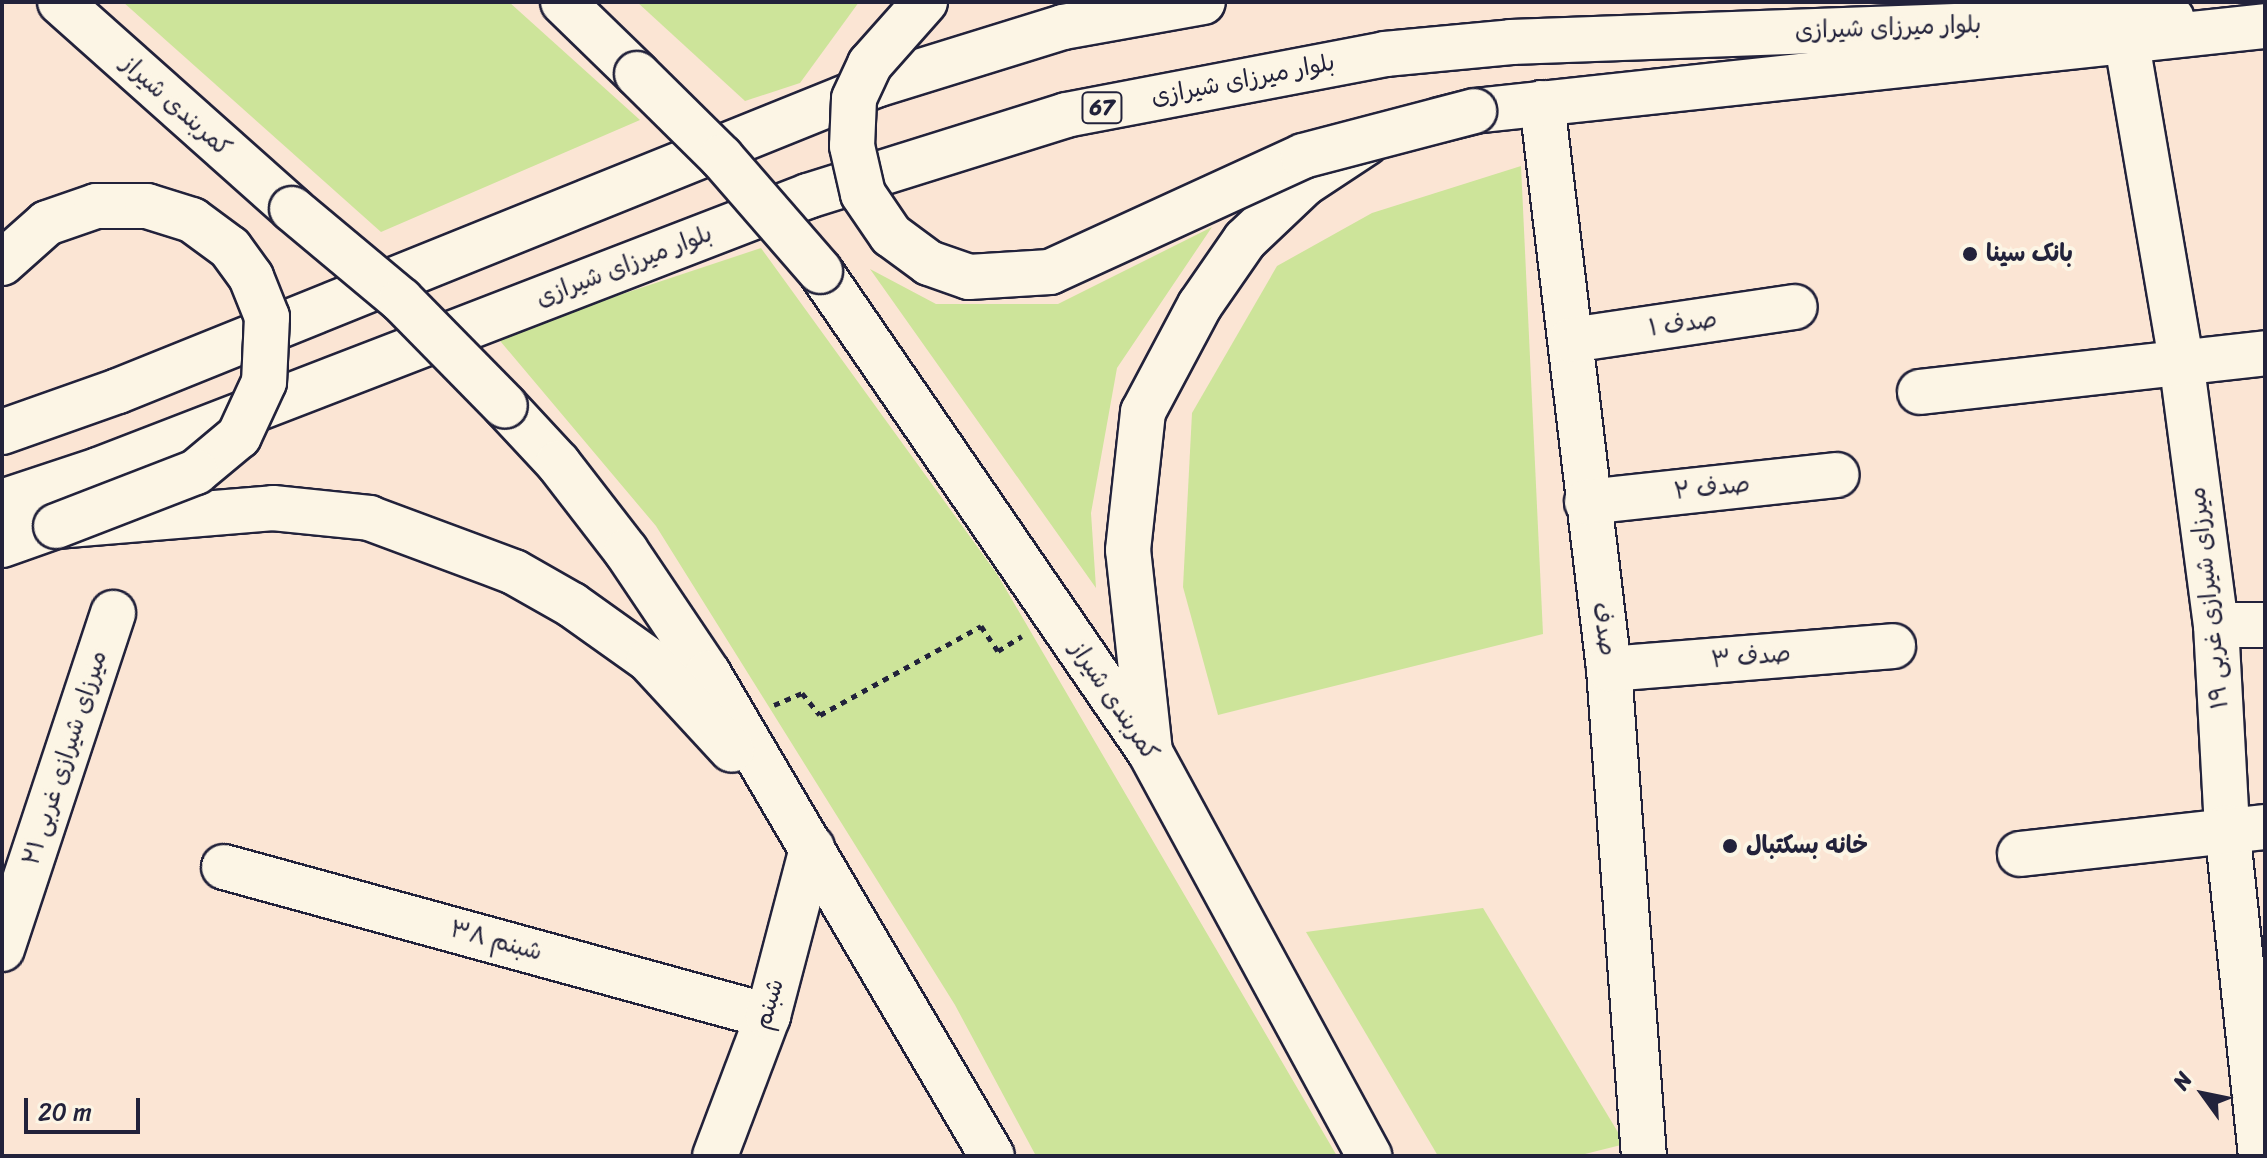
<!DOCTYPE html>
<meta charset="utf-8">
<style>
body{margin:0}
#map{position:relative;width:2267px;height:1158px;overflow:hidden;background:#fbe5d4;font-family:Sriracha,"Playpen Sans Arabic",sans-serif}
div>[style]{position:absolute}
.green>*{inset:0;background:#cde49a}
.path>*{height:5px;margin-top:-2.5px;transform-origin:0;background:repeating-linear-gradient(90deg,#22223b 0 6px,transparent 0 12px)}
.roads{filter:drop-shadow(2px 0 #22223b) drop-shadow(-2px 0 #22223b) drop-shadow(0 2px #22223b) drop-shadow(0 -2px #22223b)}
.minor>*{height:44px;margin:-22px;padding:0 22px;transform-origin:22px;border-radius:22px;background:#fcf5e5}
.major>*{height:44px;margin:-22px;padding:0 22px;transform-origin:22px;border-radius:22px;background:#fcf5e5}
.highway>*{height:44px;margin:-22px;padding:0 22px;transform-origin:22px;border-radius:22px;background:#fcf5e5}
.bridges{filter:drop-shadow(2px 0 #22223b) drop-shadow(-2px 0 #22223b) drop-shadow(0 2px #22223b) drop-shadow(0 -2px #22223b)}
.major-bridge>*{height:44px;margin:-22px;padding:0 22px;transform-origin:22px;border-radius:22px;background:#fcf5e5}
.highway-bridge>*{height:44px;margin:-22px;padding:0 22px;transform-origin:22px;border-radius:22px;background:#fcf5e5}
.dots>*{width:22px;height:22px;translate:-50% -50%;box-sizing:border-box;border:4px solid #fcf5e5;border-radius:50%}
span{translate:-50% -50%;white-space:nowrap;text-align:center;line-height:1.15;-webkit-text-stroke:8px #fcf5e5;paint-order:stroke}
.shield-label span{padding:2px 6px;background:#fcf5e5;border:2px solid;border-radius:6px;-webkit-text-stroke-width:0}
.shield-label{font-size:22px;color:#22223b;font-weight:700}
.street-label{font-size:24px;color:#22223b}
.poi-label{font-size:24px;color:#22223b;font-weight:700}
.left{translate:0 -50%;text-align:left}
.frame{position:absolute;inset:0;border:4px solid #22223b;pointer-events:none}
.north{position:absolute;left:2163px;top:1054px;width:80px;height:80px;-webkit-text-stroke:6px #fcf5e5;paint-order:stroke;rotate:303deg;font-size:22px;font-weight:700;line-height:32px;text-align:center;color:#22223b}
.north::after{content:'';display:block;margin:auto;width:28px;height:36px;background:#22223b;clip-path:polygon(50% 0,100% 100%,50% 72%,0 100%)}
.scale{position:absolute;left:24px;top:1098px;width:116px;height:36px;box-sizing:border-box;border:4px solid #22223b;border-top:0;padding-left:10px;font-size:24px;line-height:28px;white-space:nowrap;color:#22223b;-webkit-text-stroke:6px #fcf5e5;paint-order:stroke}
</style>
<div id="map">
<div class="green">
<i style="clip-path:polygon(123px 2px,509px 2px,640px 120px,381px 232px)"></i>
<i style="clip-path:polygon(637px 2px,859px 2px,800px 83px,745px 101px)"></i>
<i style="clip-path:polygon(1521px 166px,1543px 634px,1218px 715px,1183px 587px,1192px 413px,1277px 266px,1372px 213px)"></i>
<i style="clip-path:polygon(1212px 227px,1117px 368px,1091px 513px,1096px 588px,870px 269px,936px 304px,1058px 304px)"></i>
<i style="clip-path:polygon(761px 248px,997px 574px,1337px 1156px,1036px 1156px,955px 1005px,656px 526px,496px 336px)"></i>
<i style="clip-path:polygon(1483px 908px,1625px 1144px,1577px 1156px,1438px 1156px,1306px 932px)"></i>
</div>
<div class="path">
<i style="left:774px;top:705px;width:30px;rotate:-23deg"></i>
<i style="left:802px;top:693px;width:28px;rotate:51deg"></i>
<i style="left:820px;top:715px;width:184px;rotate:-28.9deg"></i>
<i style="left:981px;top:626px;width:30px;rotate:56deg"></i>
<i style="left:998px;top:651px;width:28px;rotate:-32deg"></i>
</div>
<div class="roads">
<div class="minor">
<i style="left:2127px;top:44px;width:321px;rotate:80.3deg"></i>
<i style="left:2181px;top:360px;width:267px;rotate:82.5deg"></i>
<i style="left:2216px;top:625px;width:202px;rotate:86.9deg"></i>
<i style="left:2227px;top:827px;width:331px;rotate:84.1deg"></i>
<i style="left:1542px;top:103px;width:570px;rotate:83.25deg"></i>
<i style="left:1609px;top:669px;width:488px;rotate:85.9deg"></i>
<i style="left:1571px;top:340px;width:226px;rotate:-8.4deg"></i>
<i style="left:1920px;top:392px;width:347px;rotate:-6.4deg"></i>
<i style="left:1587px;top:502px;width:251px;rotate:-6.2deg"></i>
<i style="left:2216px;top:625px;width:49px"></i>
<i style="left:1609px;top:669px;width:285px;rotate:-4.6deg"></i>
<i style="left:2020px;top:854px;width:246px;rotate:-6.3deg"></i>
<i style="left:224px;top:867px;width:564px;rotate:15.32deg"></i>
<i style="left:2px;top:949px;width:354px;rotate:-71.7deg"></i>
<i style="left:715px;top:1156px;width:150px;rotate:-69.3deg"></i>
<i style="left:768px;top:1016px;width:174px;rotate:-75.3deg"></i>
</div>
<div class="major">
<i style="left:2px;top:432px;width:123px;rotate:-19.5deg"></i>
<i style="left:118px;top:391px;width:817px;rotate:-21.98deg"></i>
<i style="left:876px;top:85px;width:196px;rotate:-17.2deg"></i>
<i style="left:1063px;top:27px;width:142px;rotate:-10.1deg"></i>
<i style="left:2px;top:502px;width:101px;rotate:-18.4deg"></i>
<i style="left:98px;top:470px;width:761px;rotate:-21.1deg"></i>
<i style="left:808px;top:196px;width:270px;rotate:-17.4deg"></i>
<i style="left:1066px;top:115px;width:325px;rotate:-10.8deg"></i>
<i style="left:1385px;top:54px;width:127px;rotate:-5.4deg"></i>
<i style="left:1511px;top:42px;width:661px;rotate:-2.08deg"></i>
</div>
<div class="highway">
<i style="left:60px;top:2px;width:311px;rotate:41.7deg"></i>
<i style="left:563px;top:2px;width:103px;rotate:44.2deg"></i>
<i style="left:1439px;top:120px;width:36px;rotate:-14deg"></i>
<i style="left:1474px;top:111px;width:796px;rotate:-6.13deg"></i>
<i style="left:820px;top:271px;width:583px;rotate:55.55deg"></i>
<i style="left:1150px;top:752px;width:460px;rotate:61.5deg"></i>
<i style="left:505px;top:406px;width:78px;rotate:47.1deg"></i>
<i style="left:558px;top:463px;width:111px;rotate:52.3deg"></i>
<i style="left:626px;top:551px;width:147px;rotate:56.1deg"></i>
<i style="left:708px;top:673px;width:560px;rotate:59.54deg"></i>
<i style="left:2px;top:545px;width:57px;rotate:-19.4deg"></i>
<i style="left:56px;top:526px;width:218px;rotate:-4.7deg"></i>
<i style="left:273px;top:508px;width:97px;rotate:5.9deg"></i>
<i style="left:369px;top:518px;width:155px;rotate:20.4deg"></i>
<i style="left:514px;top:572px;width:67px;rotate:29.6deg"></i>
<i style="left:572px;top:605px;width:95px;rotate:35.5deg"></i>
<i style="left:649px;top:660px;width:122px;rotate:47.3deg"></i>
<i style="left:1150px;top:752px;width:203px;rotate:-96.2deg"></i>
<i style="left:1128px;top:550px;width:139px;rotate:-83.8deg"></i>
<i style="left:1143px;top:412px;width:121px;rotate:-62deg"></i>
<i style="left:1200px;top:305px;width:79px;rotate:-55.3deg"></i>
<i style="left:1245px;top:240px;width:81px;rotate:-43.5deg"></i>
<i style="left:1304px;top:184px;width:74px;rotate:-33.5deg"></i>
</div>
</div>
<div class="bridges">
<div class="major-bridge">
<i style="left:925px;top:2px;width:83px;rotate:131.6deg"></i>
<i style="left:870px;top:64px;width:38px;rotate:115deg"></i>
<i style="left:854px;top:99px;width:47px;rotate:92.4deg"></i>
<i style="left:852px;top:146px;width:49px;rotate:77.1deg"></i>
<i style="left:863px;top:194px;width:50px;rotate:55.7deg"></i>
<i style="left:891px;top:235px;width:47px;rotate:36.4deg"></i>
<i style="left:929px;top:263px;width:42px;rotate:19.3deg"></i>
<i style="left:969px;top:277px;width:81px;rotate:-3.5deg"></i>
<i style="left:1050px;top:272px;width:278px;rotate:-24.6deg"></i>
<i style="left:1303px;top:156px;width:177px;rotate:-14.7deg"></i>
<i style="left:2px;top:263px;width:60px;rotate:-41.6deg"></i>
<i style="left:47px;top:223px;width:52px;rotate:-19.1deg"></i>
<i style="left:96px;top:206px;width:51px"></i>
<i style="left:147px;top:206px;width:47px;rotate:17.3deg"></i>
<i style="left:192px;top:220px;width:47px;rotate:36.4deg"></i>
<i style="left:230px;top:248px;width:36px;rotate:54deg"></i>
<i style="left:251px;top:277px;width:43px;rotate:68.2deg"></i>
<i style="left:267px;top:317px;width:65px;rotate:92.6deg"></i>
<i style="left:264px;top:382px;width:60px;rotate:114.8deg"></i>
<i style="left:239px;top:436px;width:56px;rotate:140.1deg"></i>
<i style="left:196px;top:472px;width:150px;rotate:158.9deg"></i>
</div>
<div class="highway-bridge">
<i style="left:637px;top:74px;width:118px;rotate:44.7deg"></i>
<i style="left:721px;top:157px;width:151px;rotate:49deg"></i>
<i style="left:292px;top:209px;width:142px;rotate:39.9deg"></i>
<i style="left:401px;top:300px;width:148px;rotate:45.5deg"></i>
</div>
</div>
<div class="dots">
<i style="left:1970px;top:254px;background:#22223b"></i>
<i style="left:1730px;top:846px;background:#22223b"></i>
</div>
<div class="shield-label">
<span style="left:1102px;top:108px">67</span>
</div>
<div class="street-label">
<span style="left:1888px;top:28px;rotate:-2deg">بلوار میرزای شیرازی</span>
<span style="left:1243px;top:80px;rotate:-11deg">بلوار میرزای شیرازی</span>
<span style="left:176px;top:106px;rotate:42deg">کمربندی شیراز</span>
<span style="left:624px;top:266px;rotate:-21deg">بلوار میرزای شیرازی</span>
<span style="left:1683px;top:324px;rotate:-8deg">۱ صدف</span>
<span style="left:1712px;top:488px;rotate:-6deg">۲ صدف</span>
<span style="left:2209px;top:598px;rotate:-96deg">۱۹ میرزای شیرازی غربی</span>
<span style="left:1604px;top:629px;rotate:82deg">صدف</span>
<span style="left:1751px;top:657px;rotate:-5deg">صدف ۳</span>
<span style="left:1114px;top:701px;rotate:56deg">کمربندی شیراز</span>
<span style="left:65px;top:758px;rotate:-72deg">۲۱ میرزای شیرازی غربی</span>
<span style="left:496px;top:941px;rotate:15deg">شبنم ۳۸</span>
<span style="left:769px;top:1004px;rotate:-73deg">شبنم</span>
</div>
<div class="poi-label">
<span class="left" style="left:1986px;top:254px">بانک سینا</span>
<span class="left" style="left:1746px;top:846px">خانه بسکتبال</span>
</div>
<div class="frame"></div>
<div class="north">N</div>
<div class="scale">20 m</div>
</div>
